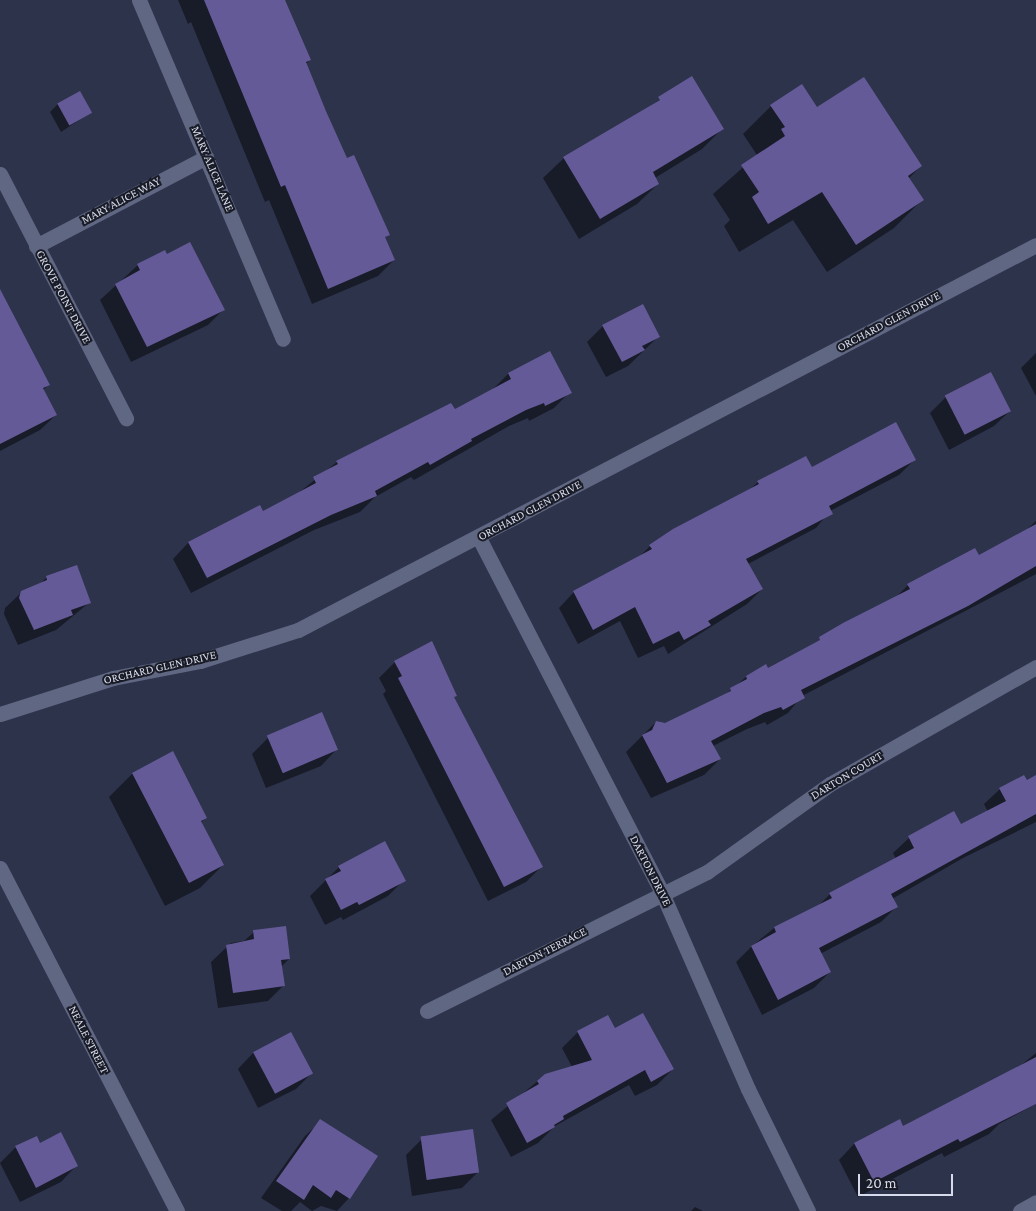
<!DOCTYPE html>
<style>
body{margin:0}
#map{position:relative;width:1036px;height:1211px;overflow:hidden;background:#2d334b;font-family:"Crimson Pro",serif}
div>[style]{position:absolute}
.shadow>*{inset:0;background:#0007}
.building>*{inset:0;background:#655a98;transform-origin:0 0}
.street>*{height:15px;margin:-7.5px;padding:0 7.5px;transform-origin:7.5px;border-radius:7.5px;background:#606782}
span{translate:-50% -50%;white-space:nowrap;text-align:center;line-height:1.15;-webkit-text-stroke:4px #191c27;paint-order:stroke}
.street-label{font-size:12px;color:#d6daea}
.scale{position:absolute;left:858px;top:1174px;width:95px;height:22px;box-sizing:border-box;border:2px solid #d6daea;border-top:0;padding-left:6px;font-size:15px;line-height:18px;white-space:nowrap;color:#d6daea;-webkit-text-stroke:4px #191c27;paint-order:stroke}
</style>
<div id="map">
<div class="shadow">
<i style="clip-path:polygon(178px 0,284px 0,310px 60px,306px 64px,347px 160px,388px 234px,384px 238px,394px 260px,378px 276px,312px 304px,269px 200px,265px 202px,191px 22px,188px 24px)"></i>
<i style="clip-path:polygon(692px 78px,722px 129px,702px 149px,655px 178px,658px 184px,637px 204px,579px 239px,543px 178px,564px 158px,649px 107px)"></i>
<i style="clip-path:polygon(58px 104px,90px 113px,61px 132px,50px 112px)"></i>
<i style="clip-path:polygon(771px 106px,817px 109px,921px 166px,908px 179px,922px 200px,894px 228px,827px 272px,793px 220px,739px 252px,724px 226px,730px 220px,713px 194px,757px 155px,743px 134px)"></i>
<i style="clip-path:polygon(138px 265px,224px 309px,208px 325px,131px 362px,100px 300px)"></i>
<i style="clip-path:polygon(0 311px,49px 384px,43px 390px,56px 415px,40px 430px,0 451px)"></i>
<i style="clip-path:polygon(603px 326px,659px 336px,628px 366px,606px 377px,587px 342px)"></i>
<i style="clip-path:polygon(549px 353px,570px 392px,554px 408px,529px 421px,528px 418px,509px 426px,414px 480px,411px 477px,375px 497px,360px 512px,314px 530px,191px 593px,173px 559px,188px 543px,259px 507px,262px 512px,297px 494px,337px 462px,454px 410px,492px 390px,508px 374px)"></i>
<i style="clip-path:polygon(1036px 353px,1036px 396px,1021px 368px)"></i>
<i style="clip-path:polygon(946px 397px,1010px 411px,994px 426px,949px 450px,930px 413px)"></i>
<i style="clip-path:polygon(914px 460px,899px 475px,830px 511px,816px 528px,748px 564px,762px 589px,747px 604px,668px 654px,664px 646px,638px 658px,620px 621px,578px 644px,559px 608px,574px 592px,638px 558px,650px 546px,748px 491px,758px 482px,811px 468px)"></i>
<i style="clip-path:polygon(1036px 521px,1036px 574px,802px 696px,788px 713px,767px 725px,765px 722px,747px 729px,713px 746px,720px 759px,704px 775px,651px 798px,626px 752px,656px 722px,665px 724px,724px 696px,746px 677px,766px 666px,768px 670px,812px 646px,844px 624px,895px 598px,908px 585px,978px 556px,1024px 532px)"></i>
<i style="clip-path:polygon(47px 577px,90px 602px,56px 630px,18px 645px,4px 614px,5px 608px,22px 592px,39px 585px)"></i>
<i style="clip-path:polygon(395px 662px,453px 698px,541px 867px,526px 882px,488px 901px,383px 694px,386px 691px,379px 678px)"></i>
<i style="clip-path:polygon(268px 738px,336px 750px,321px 766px,266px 788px,252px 754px)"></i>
<i style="clip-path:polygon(172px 753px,206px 817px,201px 823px,223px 865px,200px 888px,165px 906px,109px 797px,132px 774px)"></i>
<i style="clip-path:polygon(1036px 777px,1036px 822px,963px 858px,892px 899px,896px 907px,881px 922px,820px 954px,830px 972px,814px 988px,762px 1015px,736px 962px,751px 947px,774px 928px,817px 907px,830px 894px,896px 859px,893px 853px,909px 838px,954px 813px,960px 825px,988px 812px,984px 804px,1000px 789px)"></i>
<i style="clip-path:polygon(339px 867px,404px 880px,388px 896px,343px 920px,341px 917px,325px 925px,310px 896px)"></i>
<i style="clip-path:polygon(254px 932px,289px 959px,281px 967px,284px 985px,268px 1001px,218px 1008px,211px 962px,231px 943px,244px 941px)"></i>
<i style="clip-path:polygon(607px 1016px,615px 1030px,673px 1069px,657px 1085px,635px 1096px,629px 1085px,555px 1126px,538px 1143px,511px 1157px,491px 1120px,545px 1075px,572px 1067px,562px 1048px,578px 1032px)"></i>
<i style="clip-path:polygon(290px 1034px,312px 1073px,296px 1089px,258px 1108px,238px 1069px,253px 1053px)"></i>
<i style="clip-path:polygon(1036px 1053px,1036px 1104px,999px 1124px,989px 1134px,944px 1157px,942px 1153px,858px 1197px,839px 1160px,854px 1144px,899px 1121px,903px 1127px,1015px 1070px)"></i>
<i style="clip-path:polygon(321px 1121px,349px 1198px,337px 1211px,321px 1206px,312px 1211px,300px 1202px,291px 1211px,282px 1211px,261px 1198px,305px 1136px)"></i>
<i style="clip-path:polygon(422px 1139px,478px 1172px,462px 1188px,412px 1196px,406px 1155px)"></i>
<i style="clip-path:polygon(40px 1144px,76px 1166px,61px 1182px,20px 1202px,0 1163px,16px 1147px)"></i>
<i style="clip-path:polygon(695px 1207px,703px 1211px,691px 1211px)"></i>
</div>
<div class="building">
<i style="clip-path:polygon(204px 0,285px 0,311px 60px,306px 62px,326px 111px,347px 158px,354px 155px,390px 235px,385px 237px,395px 260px,328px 289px,285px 185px,281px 187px)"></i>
<i style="clip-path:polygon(692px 76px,724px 129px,653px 172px,659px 184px,600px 219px,563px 157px,660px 100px,658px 97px)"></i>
<i style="clip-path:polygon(864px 77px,922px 166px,908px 176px,924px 200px,856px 245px,822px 192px,768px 224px,752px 197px,759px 192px,741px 165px,785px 136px,781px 129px,785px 127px,770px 105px,802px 84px,817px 107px)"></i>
<i style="left:80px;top:91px;width:25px;height:26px;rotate:61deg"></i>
<i style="clip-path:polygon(190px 242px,225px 310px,147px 347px,115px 284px,140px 270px,137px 264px,165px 250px,167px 254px)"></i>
<i style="clip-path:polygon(0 289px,50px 385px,43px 388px,57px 415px,0 444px)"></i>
<i style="clip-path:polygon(643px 304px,660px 337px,642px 346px,645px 350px,622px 362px,602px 325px)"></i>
<i style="clip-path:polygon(550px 351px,572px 393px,545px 406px,544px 403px,526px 410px,471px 439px,472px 441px,430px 465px,428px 462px,375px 491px,377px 496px,331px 515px,207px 578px,188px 542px,260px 505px,263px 511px,316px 483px,313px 477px,338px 464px,336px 461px,451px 403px,455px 409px,511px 379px,508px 373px)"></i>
<i style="left:991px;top:372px;width:44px;height:52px;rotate:63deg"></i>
<i style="clip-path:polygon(896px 422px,916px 460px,829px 506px,833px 514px,746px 559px,763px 589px,708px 621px,711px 625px,684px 640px,679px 631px,653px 644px,635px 607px,593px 630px,573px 591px,652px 549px,649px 545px,673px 529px,759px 484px,757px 481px,806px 456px,812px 467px)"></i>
<i style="clip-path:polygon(1036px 524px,1036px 566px,968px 606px,801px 690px,805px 698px,783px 710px,781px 707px,764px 713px,711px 741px,721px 759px,667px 783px,642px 735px,652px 730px,656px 721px,665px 723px,731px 691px,730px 688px,747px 679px,746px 676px,766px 664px,768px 668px,820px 640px,819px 637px,843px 623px,910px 589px,907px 584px,975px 548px,979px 555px)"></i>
<i style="clip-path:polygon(77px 565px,91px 603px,71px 610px,73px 615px,34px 630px,19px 598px,21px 591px,47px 580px,46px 576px)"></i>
<i style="clip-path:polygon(432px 641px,457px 696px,454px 697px,543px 867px,504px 887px,398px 678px,402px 676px,394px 661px)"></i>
<i style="left:322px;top:712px;width:41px;height:60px;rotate:67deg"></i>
<i style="clip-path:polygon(173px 751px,207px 818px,201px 821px,224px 865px,189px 883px,132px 773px)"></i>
<i style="clip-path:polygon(1024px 775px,1027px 780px,1036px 775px,1036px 814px,891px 894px,898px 907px,819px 948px,831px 972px,778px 1000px,751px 946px,776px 932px,774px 927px,832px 898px,829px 893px,914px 848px,908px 836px,954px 811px,961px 824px,1006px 801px,999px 788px)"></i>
<i style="clip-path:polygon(385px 841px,406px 881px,359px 905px,357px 902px,341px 910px,325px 879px,341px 871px,338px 866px)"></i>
<i style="clip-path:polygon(286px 926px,290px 959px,281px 960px,285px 986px,233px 993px,226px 945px,254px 939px,253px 930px)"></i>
<i style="clip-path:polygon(643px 1013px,674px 1069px,651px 1082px,645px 1070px,563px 1116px,564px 1119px,554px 1125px,555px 1127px,527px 1143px,506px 1103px,539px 1084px,537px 1081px,545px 1074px,592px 1060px,577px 1031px,608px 1015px,615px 1028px)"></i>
<i style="left:291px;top:1032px;width:47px;height:43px;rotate:62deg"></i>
<i style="clip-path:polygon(1036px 1057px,1036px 1104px,960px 1142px,958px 1139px,874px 1182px,854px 1143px,900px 1119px,903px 1126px)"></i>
<i style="clip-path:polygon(320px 1119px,378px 1156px,350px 1199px,336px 1190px,331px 1198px,313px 1185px,304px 1200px,276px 1181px)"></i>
<i style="left:473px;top:1129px;width:44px;height:53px;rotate:82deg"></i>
<i style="clip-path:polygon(61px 1132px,78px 1166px,36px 1188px,15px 1146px,37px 1136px,40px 1143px)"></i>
</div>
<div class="street">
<i style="left:139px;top:0;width:368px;rotate:67deg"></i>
<i style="left:0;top:174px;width:275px;rotate:62.7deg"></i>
<i style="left:36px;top:246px;width:192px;rotate:-27.6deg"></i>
<i style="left:479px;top:538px;width:399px;rotate:62.7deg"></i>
<i style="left:662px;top:893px;width:214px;rotate:66.3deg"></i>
<i style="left:748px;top:1089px;width:136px;rotate:63.8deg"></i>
<i style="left:0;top:714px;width:119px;rotate:-17.7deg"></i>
<i style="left:113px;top:678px;width:89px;rotate:-11.1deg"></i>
<i style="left:200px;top:661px;width:103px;rotate:-17.6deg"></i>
<i style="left:298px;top:630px;width:832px;rotate:-27.55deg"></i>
<i style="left:0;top:868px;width:386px;rotate:62.7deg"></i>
<i style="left:427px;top:1011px;width:313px;rotate:-26.4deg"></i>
<i style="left:707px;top:872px;width:151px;rotate:-35.6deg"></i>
<i style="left:830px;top:784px;width:237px;rotate:-29.6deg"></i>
<i style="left:1020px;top:1211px;width:18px;rotate:-29deg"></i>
</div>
<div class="street-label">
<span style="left:212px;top:169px;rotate:67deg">MARY ALICE LANE</span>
<span style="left:121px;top:201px;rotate:-28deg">MARY ALICE WAY</span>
<span style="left:63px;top:297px;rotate:62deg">GROVE POINT DRIVE</span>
<span style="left:889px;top:322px;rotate:-28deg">ORCHARD GLEN DRIVE</span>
<span style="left:530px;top:511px;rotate:-28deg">ORCHARD GLEN DRIVE</span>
<span style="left:160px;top:668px;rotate:-13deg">ORCHARD GLEN DRIVE</span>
<span style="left:847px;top:776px;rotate:-31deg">DARTON COURT</span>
<span style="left:650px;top:871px;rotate:63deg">DARTON DRIVE</span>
<span style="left:545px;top:952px;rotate:-27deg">DARTON TERRACE</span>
<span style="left:88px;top:1040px;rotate:63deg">NEALE STREET</span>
</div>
<div class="scale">20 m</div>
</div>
